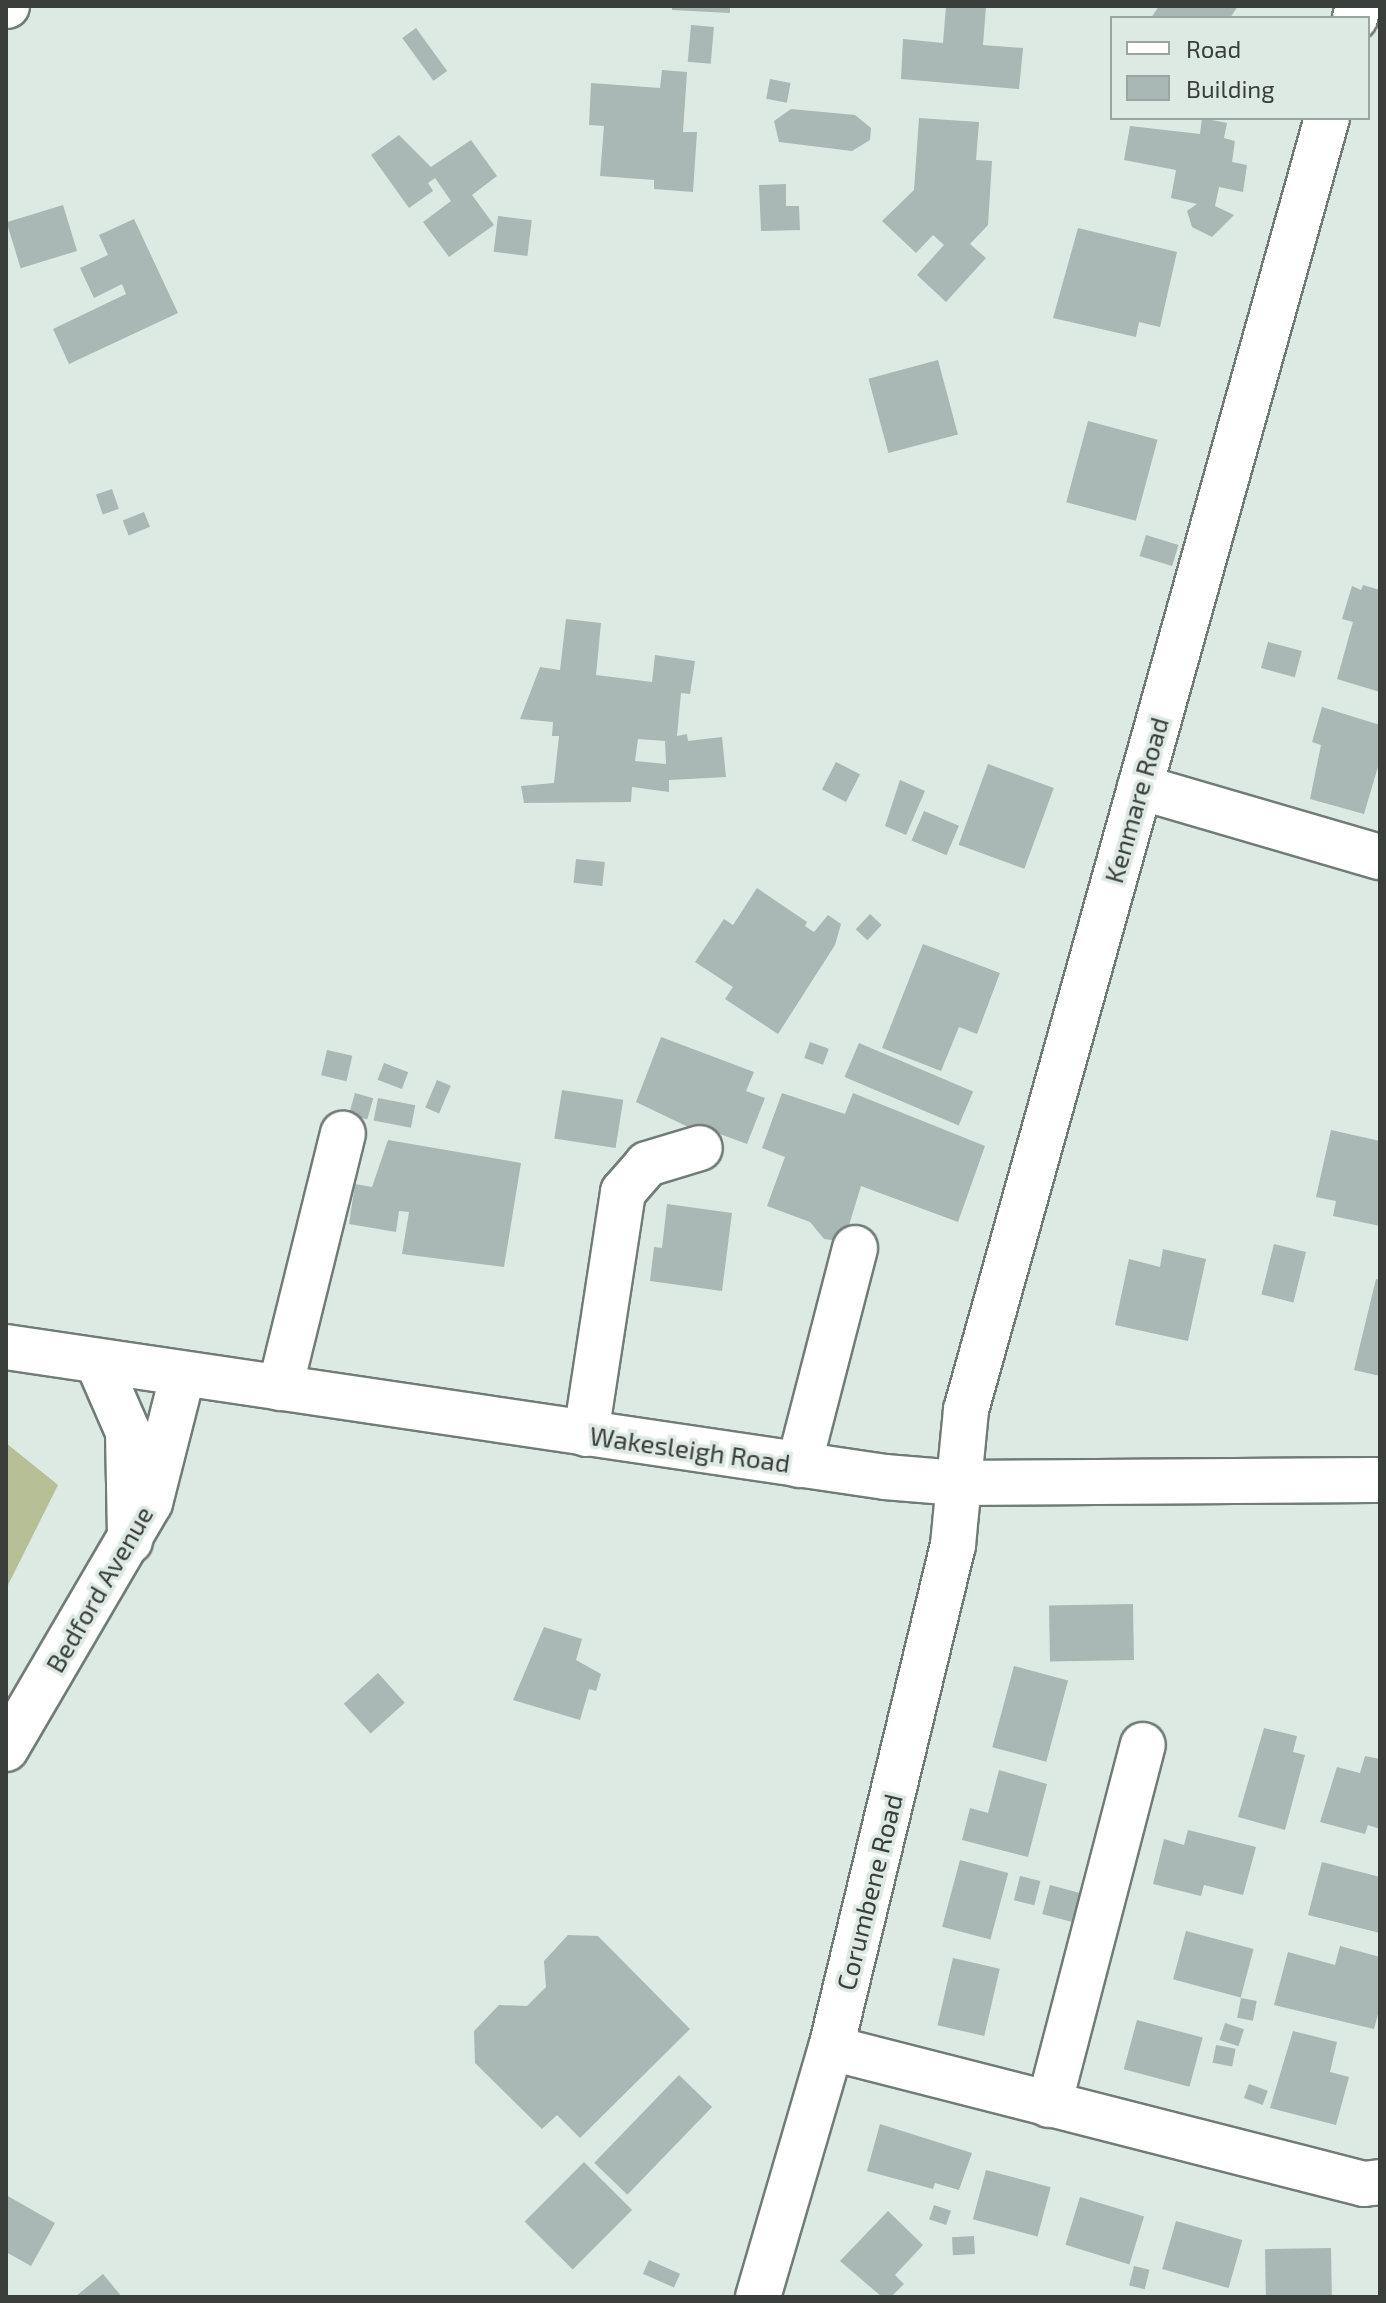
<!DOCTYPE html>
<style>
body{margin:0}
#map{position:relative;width:1386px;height:2303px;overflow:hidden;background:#dde9e3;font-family:"Exo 2",sans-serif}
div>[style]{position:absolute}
.green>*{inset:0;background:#b6bf96}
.building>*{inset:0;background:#a9b7b5;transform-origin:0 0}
.roads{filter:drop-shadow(2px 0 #717c76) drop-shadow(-2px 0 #717c76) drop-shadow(0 2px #717c76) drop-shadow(0 -2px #717c76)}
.minor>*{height:44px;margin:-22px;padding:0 22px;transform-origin:22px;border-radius:22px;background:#fff}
.major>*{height:44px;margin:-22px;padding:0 22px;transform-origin:22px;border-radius:22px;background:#fff}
span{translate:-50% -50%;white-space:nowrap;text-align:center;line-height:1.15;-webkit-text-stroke:7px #dde9e3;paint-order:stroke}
.street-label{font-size:26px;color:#393e3b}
.frame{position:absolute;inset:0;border:8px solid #393e3b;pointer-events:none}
.legend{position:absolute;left:1110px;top:16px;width:260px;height:104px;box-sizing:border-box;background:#dde9e3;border:2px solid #9ba5a0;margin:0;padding:10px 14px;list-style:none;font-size:24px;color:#393e3b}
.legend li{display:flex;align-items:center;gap:16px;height:40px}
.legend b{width:40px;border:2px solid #9ba5a0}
</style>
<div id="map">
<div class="green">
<i style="clip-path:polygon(6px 1443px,58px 1485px,6px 1589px)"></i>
</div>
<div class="building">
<i style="clip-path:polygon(672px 6px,730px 6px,730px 13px,672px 10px)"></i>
<i style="clip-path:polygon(946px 6px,986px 6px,983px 45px,1023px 48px,1019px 89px,901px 79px,903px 39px,943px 43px)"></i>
<i style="clip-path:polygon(1159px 6px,1238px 6px,1230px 18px,1151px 18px)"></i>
<i style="left:691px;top:25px;width:23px;height:37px;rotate:5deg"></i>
<i style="left:416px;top:28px;width:53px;height:17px;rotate:54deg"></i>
<i style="clip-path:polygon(662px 70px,687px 72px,683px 132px,697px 132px,693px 192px,654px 189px,654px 180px,600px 176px,604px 126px,589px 125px,591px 83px,660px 88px)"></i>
<i style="left:770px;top:79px;width:21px;height:20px;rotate:11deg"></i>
<i style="clip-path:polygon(791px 109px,855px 115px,871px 128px,870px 140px,852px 151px,779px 142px,774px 121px)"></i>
<i style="clip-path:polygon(919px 118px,979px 122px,976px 160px,992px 161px,988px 225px,970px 244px,986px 258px,946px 302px,917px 275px,944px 245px,933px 235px,916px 253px,882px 221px,914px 190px)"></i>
<i style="clip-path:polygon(1202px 118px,1227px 123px,1224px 138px,1235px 141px,1232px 162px,1247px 165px,1243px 192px,1219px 187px,1215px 206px,1234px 215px,1212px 237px,1192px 227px,1187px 211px,1197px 204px,1171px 198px,1176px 170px,1124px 160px,1130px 126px,1200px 134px)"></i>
<i style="clip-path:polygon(399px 135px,431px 167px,471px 140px,497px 176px,472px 195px,494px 225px,449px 257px,423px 222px,451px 201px,435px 178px,428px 183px,433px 191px,409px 208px,371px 155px)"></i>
<i style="clip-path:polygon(786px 184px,786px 206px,799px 206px,800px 230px,761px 231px,759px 185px)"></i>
<i style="left:63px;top:205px;width:48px;height:59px;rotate:73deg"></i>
<i style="left:498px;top:216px;width:34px;height:36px;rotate:7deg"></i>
<i style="clip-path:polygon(134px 219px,178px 313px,69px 364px,53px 329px,126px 294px,122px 284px,94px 298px,80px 268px,108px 255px,99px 235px)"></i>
<i style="clip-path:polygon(1078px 228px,1177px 252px,1160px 327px,1139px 322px,1136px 337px,1053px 318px)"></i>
<i style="left:938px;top:360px;width:77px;height:72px;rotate:75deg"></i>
<i style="left:1088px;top:421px;width:72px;height:84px;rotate:15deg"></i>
<i style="left:112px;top:489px;width:21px;height:17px;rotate:71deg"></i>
<i style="left:144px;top:512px;width:16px;height:23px;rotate:68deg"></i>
<i style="left:1146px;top:535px;width:34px;height:22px;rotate:17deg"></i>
<i style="clip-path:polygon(1363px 585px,1380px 590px,1380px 692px,1337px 679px,1353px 622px,1342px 619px,1352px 586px,1361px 590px)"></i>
<i style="clip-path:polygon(evenodd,566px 619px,601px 623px,596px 675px,652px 682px,655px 655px,695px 661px,690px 694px,681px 693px,677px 736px,687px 734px,688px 741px,722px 737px,726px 777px,669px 780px,669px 792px,632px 787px,631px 802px,524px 803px,521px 786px,554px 783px,559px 736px,552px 736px,553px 722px,520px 719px,540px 667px,560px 670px,566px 619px,638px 739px,665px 741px,666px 764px,635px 761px,638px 739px)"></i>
<i style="left:1268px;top:642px;width:35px;height:27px;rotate:15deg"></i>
<i style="clip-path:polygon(1322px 707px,1380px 725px,1380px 760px,1364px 814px,1310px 799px,1321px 745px,1312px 742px)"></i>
<i style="left:836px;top:762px;width:27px;height:31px;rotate:27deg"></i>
<i style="left:988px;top:764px;width:70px;height:86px;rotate:20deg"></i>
<i style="clip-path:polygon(900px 780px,925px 791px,906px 835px,885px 826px)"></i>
<i style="left:924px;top:811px;width:38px;height:32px;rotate:23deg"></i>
<i style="left:576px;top:859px;width:29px;height:24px;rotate:6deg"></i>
<i style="clip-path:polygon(757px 888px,807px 922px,805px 926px,814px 932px,828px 915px,841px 924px,835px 945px,778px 1034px,725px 999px,733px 987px,695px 962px,724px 919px,733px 925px)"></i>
<i style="left:870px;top:914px;width:16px;height:21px;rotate:43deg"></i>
<i style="clip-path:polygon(923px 944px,1000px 973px,977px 1034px,959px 1027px,941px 1071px,882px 1048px)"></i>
<i style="clip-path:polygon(661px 1037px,754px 1072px,746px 1091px,765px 1098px,747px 1144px,709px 1130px,707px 1136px,636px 1102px)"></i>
<i style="left:810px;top:1042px;width:20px;height:17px;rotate:20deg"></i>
<i style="left:859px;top:1043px;width:124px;height:37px;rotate:23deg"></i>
<i style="left:327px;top:1050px;width:26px;height:26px;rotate:13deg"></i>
<i style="left:384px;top:1063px;width:26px;height:18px;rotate:21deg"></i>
<i style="left:437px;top:1080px;width:15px;height:30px;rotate:23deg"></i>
<i style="left:562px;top:1090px;width:62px;height:49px;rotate:9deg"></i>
<i style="left:355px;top:1093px;width:19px;height:22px;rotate:16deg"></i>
<i style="clip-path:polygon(782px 1093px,845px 1114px,853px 1093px,985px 1146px,958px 1222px,861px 1186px,846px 1235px,838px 1241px,824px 1239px,810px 1222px,767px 1206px,785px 1157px,762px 1148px)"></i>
<i style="left:378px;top:1098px;width:38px;height:23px;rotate:11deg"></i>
<i style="clip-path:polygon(1331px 1130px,1380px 1141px,1380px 1226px,1333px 1216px,1336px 1201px,1316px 1197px)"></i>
<i style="clip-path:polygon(388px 1140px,521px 1163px,504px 1267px,402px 1254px,409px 1212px,399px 1211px,396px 1232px,349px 1224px,355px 1184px,372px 1187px)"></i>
<i style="clip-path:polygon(667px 1204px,732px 1213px,722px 1291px,650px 1281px,654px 1247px,662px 1248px)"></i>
<i style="left:1274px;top:1244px;width:33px;height:52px;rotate:14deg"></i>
<i style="clip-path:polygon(1163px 1249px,1206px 1259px,1188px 1341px,1115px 1325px,1129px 1259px,1160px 1267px)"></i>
<i style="clip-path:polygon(1376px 1279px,1380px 1280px,1380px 1376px,1354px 1370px)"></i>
<i style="left:1133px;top:1604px;width:56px;height:84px;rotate:89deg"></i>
<i style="clip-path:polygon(544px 1627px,582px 1639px,576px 1660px,601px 1674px,596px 1691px,589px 1689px,580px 1720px,513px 1700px)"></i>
<i style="left:1014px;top:1666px;width:56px;height:84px;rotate:15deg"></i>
<i style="left:378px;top:1673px;width:40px;height:46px;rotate:48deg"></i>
<i style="clip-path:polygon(1264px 1728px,1297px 1736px,1293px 1752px,1305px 1755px,1285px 1830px,1238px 1817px)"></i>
<i style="clip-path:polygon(1365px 1756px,1380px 1759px,1380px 1829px,1368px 1825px,1365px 1834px,1320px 1822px,1337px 1767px,1360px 1773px)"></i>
<i style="clip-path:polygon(999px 1770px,1047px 1784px,1028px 1857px,962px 1840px,970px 1808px,988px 1813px)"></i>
<i style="clip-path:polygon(1188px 1830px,1256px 1847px,1243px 1895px,1204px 1885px,1201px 1896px,1153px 1884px,1164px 1839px,1184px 1845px)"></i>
<i style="left:960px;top:1860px;width:50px;height:69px;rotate:15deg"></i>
<i style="clip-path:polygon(1322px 1862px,1380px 1877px,1380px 1933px,1308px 1915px)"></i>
<i style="left:1020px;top:1876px;width:21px;height:25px;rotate:14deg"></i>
<i style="left:1050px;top:1885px;width:34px;height:30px;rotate:15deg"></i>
<i style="left:1186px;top:1931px;width:70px;height:50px;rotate:15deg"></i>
<i style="clip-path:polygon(568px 1935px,598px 1936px,690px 2029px,580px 2138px,557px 2115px,542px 2129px,475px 2063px,474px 2031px,499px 2005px,527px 2006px,546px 1987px,544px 1961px)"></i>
<i style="clip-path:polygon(1340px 1946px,1380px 1957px,1380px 2007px,1374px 2029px,1274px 2005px,1288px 1952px,1335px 1965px)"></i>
<i style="left:953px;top:1958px;width:48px;height:69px;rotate:13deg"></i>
<i style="left:1241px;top:1998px;width:16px;height:20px;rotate:11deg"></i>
<i style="left:1137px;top:2020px;width:68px;height:51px;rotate:15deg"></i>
<i style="left:1225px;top:2023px;width:20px;height:18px;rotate:18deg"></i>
<i style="clip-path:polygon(1293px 2031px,1337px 2042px,1330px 2072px,1349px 2077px,1336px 2125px,1270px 2108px)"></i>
<i style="left:1216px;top:2045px;width:20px;height:18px;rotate:11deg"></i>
<i style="left:679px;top:2075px;width:46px;height:122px;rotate:44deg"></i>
<i style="left:1249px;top:2084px;width:20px;height:15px;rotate:20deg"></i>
<i style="clip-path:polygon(880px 2124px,972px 2153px,959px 2190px,935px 2183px,933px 2189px,867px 2171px)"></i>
<i style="left:584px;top:2162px;width:68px;height:84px;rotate:45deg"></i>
<i style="left:986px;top:2170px;width:67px;height:51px;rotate:15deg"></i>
<i style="clip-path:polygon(6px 2195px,55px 2223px,31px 2266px,6px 2252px)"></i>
<i style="left:1080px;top:2197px;width:67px;height:50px;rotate:17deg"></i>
<i style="left:934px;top:2205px;width:18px;height:15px;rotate:19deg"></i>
<i style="clip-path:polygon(888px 2211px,923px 2245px,895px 2275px,904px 2284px,891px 2297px,882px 2297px,840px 2261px)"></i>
<i style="left:1176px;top:2221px;width:69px;height:50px;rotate:16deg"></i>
<i style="left:974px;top:2236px;width:18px;height:22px;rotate:87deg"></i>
<i style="left:1331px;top:2248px;width:49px;height:66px;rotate:89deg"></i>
<i style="left:649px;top:2260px;width:34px;height:15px;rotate:24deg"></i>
<i style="left:1134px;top:2266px;width:16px;height:20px;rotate:14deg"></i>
<i style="clip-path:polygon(103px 2274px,122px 2297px,75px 2297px)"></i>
</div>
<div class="roads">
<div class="minor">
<i style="left:6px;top:6px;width:1px"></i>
<i style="left:1355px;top:18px;width:12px;rotate:-76deg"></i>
<i style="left:1140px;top:787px;width:250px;rotate:16.3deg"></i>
<i style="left:280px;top:1388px;width:262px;rotate:-76.1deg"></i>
<i style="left:586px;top:1434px;width:245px;rotate:-81.3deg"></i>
<i style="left:623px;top:1192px;width:37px;rotate:-49deg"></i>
<i style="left:647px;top:1164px;width:55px;rotate:-16.8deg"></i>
<i style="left:799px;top:1465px;width:224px;rotate:-75.5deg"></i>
<i style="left:6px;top:1749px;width:285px;rotate:-59.7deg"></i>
<i style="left:150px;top:1503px;width:133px;rotate:-75.7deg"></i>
<i style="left:831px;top:2048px;width:550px;rotate:14.31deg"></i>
<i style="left:1364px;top:2184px;width:16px;rotate:-7deg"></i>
<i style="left:1049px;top:2105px;width:372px;rotate:-75.4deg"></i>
<i style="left:758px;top:2297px;width:259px;rotate:-73.7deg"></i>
<i style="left:831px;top:2048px;width:518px;rotate:-76.37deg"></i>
<i style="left:953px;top:1545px;width:136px;rotate:-84.5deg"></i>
<i style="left:966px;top:1410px;width:1341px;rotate:-74.39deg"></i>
</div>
<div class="major">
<i style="left:6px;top:1347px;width:889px;rotate:8.41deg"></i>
<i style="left:885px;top:1477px;width:73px;rotate:4.7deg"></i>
<i style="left:958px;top:1483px;width:422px;rotate:-0.4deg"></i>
<i style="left:97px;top:1361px;width:77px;rotate:66.4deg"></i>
<i style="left:128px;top:1432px;width:109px;rotate:88.9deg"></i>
</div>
</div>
<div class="street-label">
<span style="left:1136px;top:800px;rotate:-74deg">Kenmare Road</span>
<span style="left:690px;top:1449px;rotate:8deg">Wakesleigh Road</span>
<span style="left:99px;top:1589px;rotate:-60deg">Bedford Avenue</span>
<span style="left:869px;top:1892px;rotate:-76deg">Corumbene Road</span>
</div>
<div class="frame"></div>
<ul class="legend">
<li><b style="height:10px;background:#fff"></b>Road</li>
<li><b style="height:22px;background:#a9b7b5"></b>Building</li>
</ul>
</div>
